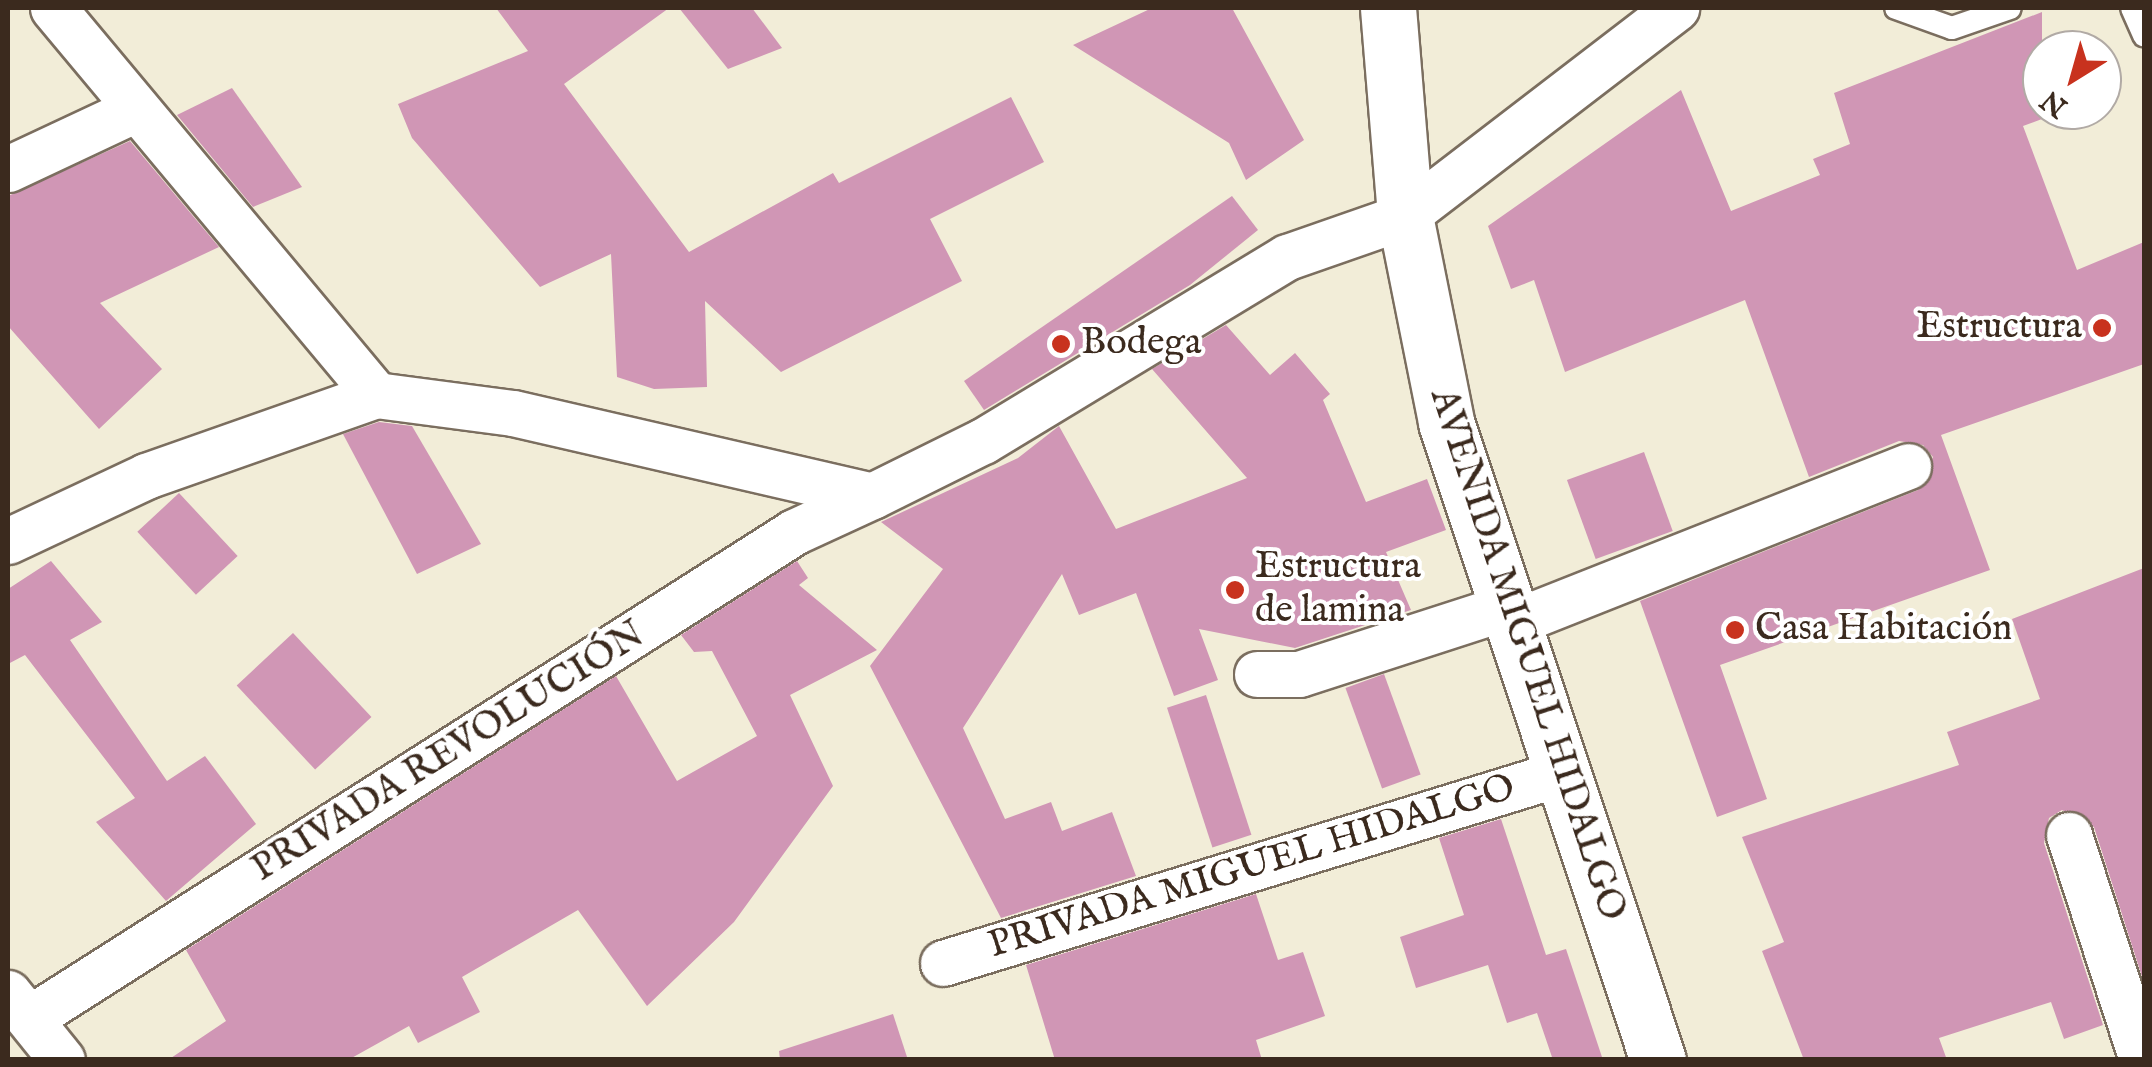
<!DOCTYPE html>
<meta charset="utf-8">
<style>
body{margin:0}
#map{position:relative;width:2152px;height:1067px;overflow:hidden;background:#f2edd8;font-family:"IM FELL English",serif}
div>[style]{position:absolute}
.building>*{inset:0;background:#d096b5;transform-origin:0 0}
.roads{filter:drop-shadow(2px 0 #7b6e5f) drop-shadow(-2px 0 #7b6e5f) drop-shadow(0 2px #7b6e5f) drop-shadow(0 -2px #7b6e5f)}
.lane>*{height:22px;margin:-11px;padding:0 11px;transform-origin:11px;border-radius:11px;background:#fff}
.street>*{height:45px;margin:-22.5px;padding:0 22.5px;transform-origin:22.5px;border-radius:22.5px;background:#fff}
.secondary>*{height:55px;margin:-27.5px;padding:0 27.5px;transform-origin:27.5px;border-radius:27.5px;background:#fff}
.dots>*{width:28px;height:28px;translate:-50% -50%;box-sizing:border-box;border:5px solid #fff;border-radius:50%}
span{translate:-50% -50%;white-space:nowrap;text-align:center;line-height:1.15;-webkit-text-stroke:8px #fff;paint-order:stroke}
.poi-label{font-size:38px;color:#3b2a1e}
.right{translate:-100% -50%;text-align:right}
.left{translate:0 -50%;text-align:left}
.street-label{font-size:38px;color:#3b2a1e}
.frame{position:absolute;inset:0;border:10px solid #3b2a1e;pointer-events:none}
.north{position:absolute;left:2022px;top:30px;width:100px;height:100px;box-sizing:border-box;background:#fff;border:2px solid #b1aaa5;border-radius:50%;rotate:217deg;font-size:28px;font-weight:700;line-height:40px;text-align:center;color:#3b2a1e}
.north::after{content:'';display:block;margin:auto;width:35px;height:45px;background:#c8321e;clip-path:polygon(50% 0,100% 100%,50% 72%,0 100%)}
</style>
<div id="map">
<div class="building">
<i style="clip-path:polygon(496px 8px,669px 8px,564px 84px,689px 252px,833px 173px,839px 183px,1011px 97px,1044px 162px,930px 219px,962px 281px,781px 372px,705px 301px,707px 387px,654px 389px,617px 377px,611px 254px,540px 287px,412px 138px,398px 104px,528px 51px)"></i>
<i style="clip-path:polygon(679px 8px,752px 8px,782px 48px,728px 69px)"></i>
<i style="clip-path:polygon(1152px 8px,1232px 8px,1304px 140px,1246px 180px,1229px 143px,1073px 45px)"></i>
<i style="clip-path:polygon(2042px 12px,2042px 119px,2023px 126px,2077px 270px,2144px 242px,2144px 364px,1941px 435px,1990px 570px,1720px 665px,1767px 799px,1717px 817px,1640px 601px,1918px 490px,1933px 457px,1923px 445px,1899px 441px,1809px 477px,1745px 300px,1565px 372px,1534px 280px,1511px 289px,1488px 226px,1681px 90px,1731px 211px,1820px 175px,1813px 159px,1850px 144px,1834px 93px)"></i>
<i style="clip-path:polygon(232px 88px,302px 187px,253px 207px,177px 115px)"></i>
<i style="clip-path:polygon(130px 141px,219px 247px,100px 303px,162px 369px,99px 429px,8px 326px,8px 196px)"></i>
<i style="clip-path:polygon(1232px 196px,1258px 230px,1190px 285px,984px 410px,964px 381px)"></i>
<i style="clip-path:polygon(1226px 325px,1270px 375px,1295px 353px,1330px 394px,1323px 400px,1366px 502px,1427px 479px,1446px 530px,1386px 552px,1411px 610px,1295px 648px,1199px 629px,1218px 680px,1174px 696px,1136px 593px,1079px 615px,1062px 574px,963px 728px,1005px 819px,1051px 802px,1062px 831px,1112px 812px,1136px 876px,1001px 918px,870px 666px,943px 569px,881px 522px,1018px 458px,1059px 426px,1116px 529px,1247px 478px,1152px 369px)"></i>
<i style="clip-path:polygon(379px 422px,412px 426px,481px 544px,417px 574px,343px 434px)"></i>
<i style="left:1644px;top:452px;width:84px;height:82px;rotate:70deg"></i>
<i style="left:179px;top:493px;width:86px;height:57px;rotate:47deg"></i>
<i style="clip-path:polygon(51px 561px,102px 622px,70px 640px,167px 781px,205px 756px,256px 824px,166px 901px,96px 822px,135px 798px,25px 655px,8px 664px,8px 589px)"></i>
<i style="clip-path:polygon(797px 561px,808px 578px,799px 585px,877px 650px,790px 695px,833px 786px,734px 922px,647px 1006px,578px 910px,462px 977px,480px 1012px,418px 1043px,409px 1026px,348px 1060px,168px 1060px,226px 1021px,186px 950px,616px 676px,677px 781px,757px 736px,712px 651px,694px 652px,681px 635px)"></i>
<i style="clip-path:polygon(2144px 568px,2144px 983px,2094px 827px,2062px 810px,2049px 818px,2044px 843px,2103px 1025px,2064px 1039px,2051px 1002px,1939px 1038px,1947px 1060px,1804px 1060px,1762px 951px,1784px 942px,1742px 837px,1959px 765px,1947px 732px,2040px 699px,2012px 619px)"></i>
<i style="left:293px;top:633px;width:115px;height:77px;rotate:47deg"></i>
<i style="left:1384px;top:674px;width:107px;height:41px;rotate:70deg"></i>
<i style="left:1206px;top:695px;width:147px;height:41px;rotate:72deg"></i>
<i style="clip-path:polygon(1501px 819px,1546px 955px,1566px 949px,1603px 1060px,1553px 1060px,1537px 1013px,1507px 1023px,1488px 965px,1416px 988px,1400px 937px,1464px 915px,1439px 838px)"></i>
<i style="clip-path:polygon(1256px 894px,1278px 960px,1303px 952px,1325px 1016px,1256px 1040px,1262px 1060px,1055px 1060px,1026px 965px)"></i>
<i style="clip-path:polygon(893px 1014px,908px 1060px,780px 1060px,779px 1051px)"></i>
</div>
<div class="roads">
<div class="lane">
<i style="left:1896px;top:8px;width:59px;rotate:19.7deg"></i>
<i style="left:1952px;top:28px;width:61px;rotate:-19deg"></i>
<i style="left:2132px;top:8px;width:30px;rotate:66deg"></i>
</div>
<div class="street">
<i style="left:53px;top:8px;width:504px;rotate:50.15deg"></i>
<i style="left:8px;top:169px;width:141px;rotate:-25.1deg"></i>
<i style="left:8px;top:541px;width:153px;rotate:-25.2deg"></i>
<i style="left:146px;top:476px;width:244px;rotate:-19.4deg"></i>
<i style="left:376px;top:395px;width:138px;rotate:7.5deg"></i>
<i style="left:513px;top:413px;width:368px;rotate:13deg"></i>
<i style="left:872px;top:496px;width:124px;rotate:-26.4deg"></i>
<i style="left:983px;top:441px;width:355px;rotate:-31.2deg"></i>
<i style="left:1287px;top:257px;width:125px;rotate:-19.2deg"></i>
<i style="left:1405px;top:216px;width:342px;rotate:-37.5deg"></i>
<i style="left:1512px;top:623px;width:426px;rotate:-21.6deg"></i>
<i style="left:1257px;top:674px;width:42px"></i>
<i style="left:1299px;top:674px;width:219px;rotate:-17.9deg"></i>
<i style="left:2069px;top:835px;width:230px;rotate:72deg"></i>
<i style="left:943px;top:963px;width:647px;rotate:-17.09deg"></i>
<i style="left:8px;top:993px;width:86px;rotate:51.1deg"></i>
<i style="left:30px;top:1018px;width:905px;rotate:-32.46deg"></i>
<i style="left:794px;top:532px;width:86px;rotate:-24.8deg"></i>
</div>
<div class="secondary">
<i style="left:1388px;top:8px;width:209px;rotate:85.3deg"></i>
<i style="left:1405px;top:216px;width:210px;rotate:78.7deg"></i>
<i style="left:1446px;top:422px;width:672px;rotate:71.62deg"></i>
</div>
</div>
<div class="dots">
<i style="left:2102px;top:328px;background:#c8321e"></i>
<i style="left:1061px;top:344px;background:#c8321e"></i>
<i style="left:1235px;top:590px;background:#c8321e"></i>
<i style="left:1735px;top:630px;background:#c8321e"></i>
</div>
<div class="poi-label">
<span class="right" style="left:2082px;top:328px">Estructura</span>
<span class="left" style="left:1081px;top:344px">Bodega</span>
<span class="left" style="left:1255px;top:590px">Estructura<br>de lamina</span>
<span class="left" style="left:1755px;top:630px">Casa Habitación</span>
</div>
<div class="street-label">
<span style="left:1526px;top:655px;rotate:72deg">AVENIDA MIGUEL HIDALGO</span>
<span style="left:449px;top:753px;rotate:-32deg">PRIVADA REVOLUCIÓN</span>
<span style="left:1252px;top:868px;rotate:-17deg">PRIVADA MIGUEL HIDALGO</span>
</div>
<div class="frame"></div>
<div class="north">N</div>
</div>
